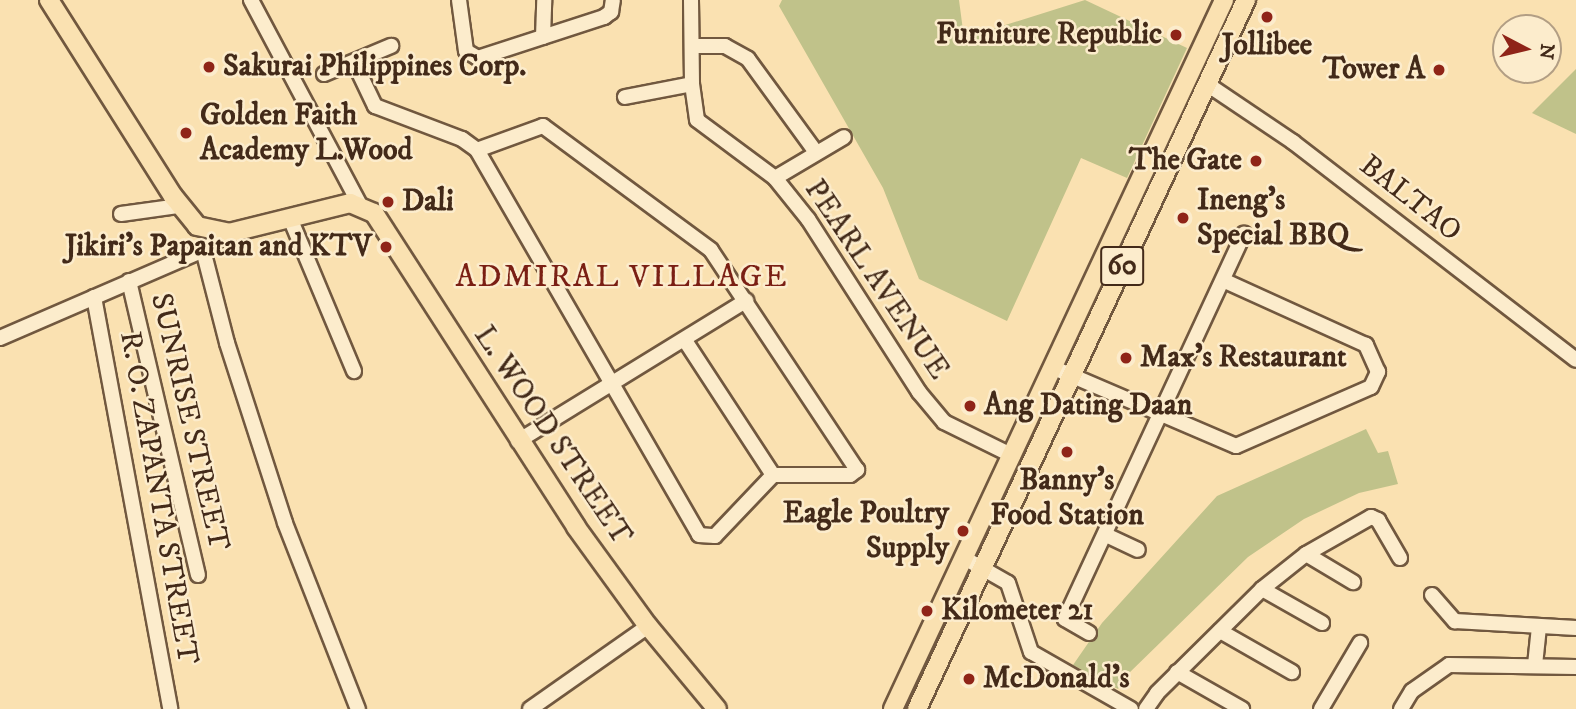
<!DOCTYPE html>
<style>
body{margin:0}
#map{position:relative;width:1576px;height:709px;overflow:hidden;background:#fae1b1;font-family:"IM FELL DW Pica",serif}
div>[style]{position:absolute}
.green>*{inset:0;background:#c0c28a}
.roads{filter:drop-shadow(2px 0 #71583f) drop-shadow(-2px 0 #71583f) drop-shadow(0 2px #71583f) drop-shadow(0 -2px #71583f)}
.minor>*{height:14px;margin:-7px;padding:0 7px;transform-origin:7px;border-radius:7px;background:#fceccc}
.major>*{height:18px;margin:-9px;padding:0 9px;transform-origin:9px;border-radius:9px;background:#fae1b1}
.dots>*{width:19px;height:19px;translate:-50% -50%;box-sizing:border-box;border:4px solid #fceccc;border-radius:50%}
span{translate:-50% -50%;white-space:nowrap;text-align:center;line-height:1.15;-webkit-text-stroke:5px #fceccc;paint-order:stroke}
.shield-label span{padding:2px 5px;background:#fceccc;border:2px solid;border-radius:5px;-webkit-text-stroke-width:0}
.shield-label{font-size:28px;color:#432a19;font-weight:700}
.poi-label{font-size:30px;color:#432a19;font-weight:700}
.right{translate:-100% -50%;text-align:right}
.left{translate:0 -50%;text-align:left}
.street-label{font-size:30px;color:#432a19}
.neighbourhood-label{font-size:32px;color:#7a1f14;letter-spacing:2px}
.north{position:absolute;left:1492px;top:14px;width:70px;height:70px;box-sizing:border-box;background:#fceccc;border:2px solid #b29e84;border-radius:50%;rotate:97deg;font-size:19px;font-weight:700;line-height:28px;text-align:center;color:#432a19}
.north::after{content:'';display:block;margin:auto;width:24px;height:32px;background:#8f2418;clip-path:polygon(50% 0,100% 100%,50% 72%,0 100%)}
</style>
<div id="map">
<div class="green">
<i style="clip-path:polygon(782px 0,959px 0,964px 38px,1085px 0,1187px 48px,1127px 178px,1081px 158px,1007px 321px,919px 279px,883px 188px,779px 6px)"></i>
<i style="clip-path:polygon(1576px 69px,1576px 134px,1532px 113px)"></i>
<i style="clip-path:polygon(1366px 429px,1378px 453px,1388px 451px,1398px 484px,1359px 493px,1304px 519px,1248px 557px,1126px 676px,1118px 689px,1073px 665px,1102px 623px,1217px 496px)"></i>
</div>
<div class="roads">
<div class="minor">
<i style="left:251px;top:0;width:232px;rotate:62deg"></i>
<i style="left:459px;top:0;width:51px;rotate:82.2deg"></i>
<i style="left:466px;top:51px;width:14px;rotate:30deg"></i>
<i style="left:478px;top:58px;width:133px;rotate:-18deg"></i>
<i style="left:604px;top:17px;width:9px;rotate:-36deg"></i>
<i style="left:611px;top:12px;width:12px;rotate:-81deg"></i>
<i style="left:691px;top:0;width:84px;rotate:89.3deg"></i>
<i style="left:692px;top:84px;width:36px;rotate:82deg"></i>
<i style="left:697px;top:120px;width:97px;rotate:36.6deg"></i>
<i style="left:775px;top:178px;width:53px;rotate:51.2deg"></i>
<i style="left:808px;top:219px;width:206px;rotate:57.3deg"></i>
<i style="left:919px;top:392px;width:39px;rotate:50deg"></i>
<i style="left:944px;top:422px;width:77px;rotate:26.2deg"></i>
<i style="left:543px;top:37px;width:37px;rotate:-88deg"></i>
<i style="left:692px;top:46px;width:33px"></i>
<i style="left:725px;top:46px;width:26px;rotate:29deg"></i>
<i style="left:748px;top:59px;width:114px;rotate:53.9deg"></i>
<i style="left:354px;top:62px;width:49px;rotate:64.5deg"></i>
<i style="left:375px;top:106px;width:93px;rotate:20.8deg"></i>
<i style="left:462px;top:139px;width:19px;rotate:36deg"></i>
<i style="left:477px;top:150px;width:444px;rotate:60deg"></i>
<i style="left:699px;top:535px;width:16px;rotate:4deg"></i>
<i style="left:715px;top:536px;width:84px;rotate:-46.4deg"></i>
<i style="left:773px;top:475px;width:77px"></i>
<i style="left:850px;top:475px;width:9px;rotate:-36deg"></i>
<i style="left:857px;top:470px;width:264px;rotate:-123.6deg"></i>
<i style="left:711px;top:250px;width:209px;rotate:-143.6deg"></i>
<i style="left:543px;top:126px;width:70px;rotate:160deg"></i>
<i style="left:324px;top:74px;width:73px;rotate:-22.7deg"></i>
<i style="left:1207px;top:84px;width:104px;rotate:34deg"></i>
<i style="left:1293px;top:142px;width:357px;rotate:37.6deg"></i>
<i style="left:625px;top:97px;width:68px;rotate:-11deg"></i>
<i style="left:775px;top:178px;width:80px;rotate:-30.7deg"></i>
<i style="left:121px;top:214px;width:59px;rotate:-7.9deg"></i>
<i style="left:290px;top:218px;width:166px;rotate:67.3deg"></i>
<i style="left:203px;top:250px;width:96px;rotate:75.5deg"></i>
<i style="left:227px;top:343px;width:189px;rotate:72.1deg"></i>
<i style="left:285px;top:523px;width:200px;rotate:68.6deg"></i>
<i style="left:129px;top:281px;width:302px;rotate:76.8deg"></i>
<i style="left:94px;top:297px;width:419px;rotate:79.5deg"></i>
<i style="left:0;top:338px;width:221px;rotate:-23.4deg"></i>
<i style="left:203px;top:250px;width:31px;rotate:-33deg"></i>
<i style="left:686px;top:342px;width:159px;rotate:56.8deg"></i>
<i style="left:1054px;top:368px;width:198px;rotate:23.2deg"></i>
<i style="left:1236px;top:446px;width:147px;rotate:-23.6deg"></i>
<i style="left:1371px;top:387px;width:17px;rotate:-65deg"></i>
<i style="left:1378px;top:372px;width:30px;rotate:-114deg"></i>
<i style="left:1366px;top:345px;width:157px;rotate:-155.6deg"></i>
<i style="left:518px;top:441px;width:268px;rotate:-31.6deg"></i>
<i style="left:1106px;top:535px;width:35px;rotate:25deg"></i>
<i style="left:1306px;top:554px;width:55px;rotate:30.8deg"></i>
<i style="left:966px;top:559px;width:48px;rotate:29.7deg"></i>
<i style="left:1008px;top:583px;width:73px;rotate:71.6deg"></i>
<i style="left:1031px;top:652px;width:115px;rotate:29.7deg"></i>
<i style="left:1262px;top:589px;width:69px;rotate:29.5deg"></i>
<i style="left:1432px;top:595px;width:35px;rotate:49deg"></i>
<i style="left:1455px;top:621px;width:121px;rotate:3.3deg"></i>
<i style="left:1220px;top:631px;width:83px;rotate:29.7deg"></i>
<i style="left:1089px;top:633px;width:28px;rotate:-150deg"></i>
<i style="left:1065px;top:619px;width:425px;rotate:-65.1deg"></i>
<i style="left:1535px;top:665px;width:39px;rotate:-84deg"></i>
<i style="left:1177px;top:672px;width:75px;rotate:29.6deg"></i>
<i style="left:530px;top:709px;width:144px;rotate:-35.1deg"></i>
<i style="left:1146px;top:709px;width:19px;rotate:-55deg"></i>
<i style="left:1157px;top:693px;width:148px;rotate:-44.7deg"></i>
<i style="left:1262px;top:589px;width:56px;rotate:-38.5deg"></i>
<i style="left:1306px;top:554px;width:75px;rotate:-29.6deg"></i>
<i style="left:1371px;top:517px;width:8px;rotate:23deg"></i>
<i style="left:1378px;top:520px;width:44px;rotate:59.9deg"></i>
<i style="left:1321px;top:709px;width:77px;rotate:-59.4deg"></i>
<i style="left:1401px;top:709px;width:21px;rotate:-59deg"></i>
<i style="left:1412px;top:691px;width:45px;rotate:-35.1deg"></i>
<i style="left:1449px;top:665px;width:127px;rotate:0.9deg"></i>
</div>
<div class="major">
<i style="left:49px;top:0;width:232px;rotate:57.7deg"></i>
<i style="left:173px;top:196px;width:38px;rotate:51deg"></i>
<i style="left:197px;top:226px;width:33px;rotate:12deg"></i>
<i style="left:229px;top:233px;width:125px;rotate:-13.9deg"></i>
<i style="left:350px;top:203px;width:26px;rotate:23deg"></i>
<i style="left:374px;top:213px;width:373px;rotate:57.2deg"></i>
<i style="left:576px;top:527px;width:122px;rotate:54deg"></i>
<i style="left:648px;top:626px;width:108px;rotate:50.3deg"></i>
<i style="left:893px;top:709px;width:782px;rotate:-64.97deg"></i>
<i style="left:917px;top:709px;width:782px;rotate:-65.11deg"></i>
</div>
</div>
<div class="dots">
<i style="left:1267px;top:17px;background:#8f2418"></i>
<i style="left:1176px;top:35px;background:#8f2418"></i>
<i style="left:209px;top:67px;background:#8f2418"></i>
<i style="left:1439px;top:70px;background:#8f2418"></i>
<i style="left:186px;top:133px;background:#8f2418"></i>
<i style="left:1256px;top:161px;background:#8f2418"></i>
<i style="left:388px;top:202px;background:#8f2418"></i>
<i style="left:1183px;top:218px;background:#8f2418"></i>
<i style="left:386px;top:247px;background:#8f2418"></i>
<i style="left:1126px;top:358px;background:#8f2418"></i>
<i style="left:970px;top:406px;background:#8f2418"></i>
<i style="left:1067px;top:452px;background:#8f2418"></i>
<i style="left:963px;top:531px;background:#8f2418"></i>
<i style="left:927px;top:611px;background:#8f2418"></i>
<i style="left:969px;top:679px;background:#8f2418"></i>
</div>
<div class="shield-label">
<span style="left:1122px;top:266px">60</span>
</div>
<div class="poi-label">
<span class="right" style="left:1162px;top:35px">Furniture Republic</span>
<span style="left:1267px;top:46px">Jollibee</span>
<span class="left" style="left:223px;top:67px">Sakurai Philippines Corp.</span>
<span class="right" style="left:1425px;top:70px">Tower A</span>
<span class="left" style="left:200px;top:133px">Golden Faith<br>Academy L.Wood</span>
<span class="right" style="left:1242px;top:161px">The Gate</span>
<span class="left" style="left:1197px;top:218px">Ineng's<br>Special BBQ</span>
<span class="left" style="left:402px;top:202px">Dali</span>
<span class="right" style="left:372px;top:247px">Jikiri's Papaitan and KTV</span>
<span class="left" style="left:1140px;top:358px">Max's Restaurant</span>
<span class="left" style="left:984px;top:406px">Ang Dating Daan</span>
<span style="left:1067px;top:498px">Banny's<br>Food Station</span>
<span class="right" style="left:949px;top:531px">Eagle Poultry<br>Supply</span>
<span class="left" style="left:941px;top:611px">Kilometer 21</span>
<span class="left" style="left:983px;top:679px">McDonald's</span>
</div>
<div class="street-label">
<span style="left:1410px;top:199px;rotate:38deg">BALTAO</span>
<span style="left:876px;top:280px;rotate:56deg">PEARL AVENUE</span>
<span style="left:189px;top:422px;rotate:77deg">SUNRISE STREET</span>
<span style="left:552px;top:436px;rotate:56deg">L. WOOD STREET</span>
<span style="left:158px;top:498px;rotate:80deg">R. O. ZAPANTA STREET</span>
</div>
<div class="neighbourhood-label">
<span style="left:622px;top:277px">ADMIRAL VILLAGE</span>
</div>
<div class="north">N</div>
</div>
